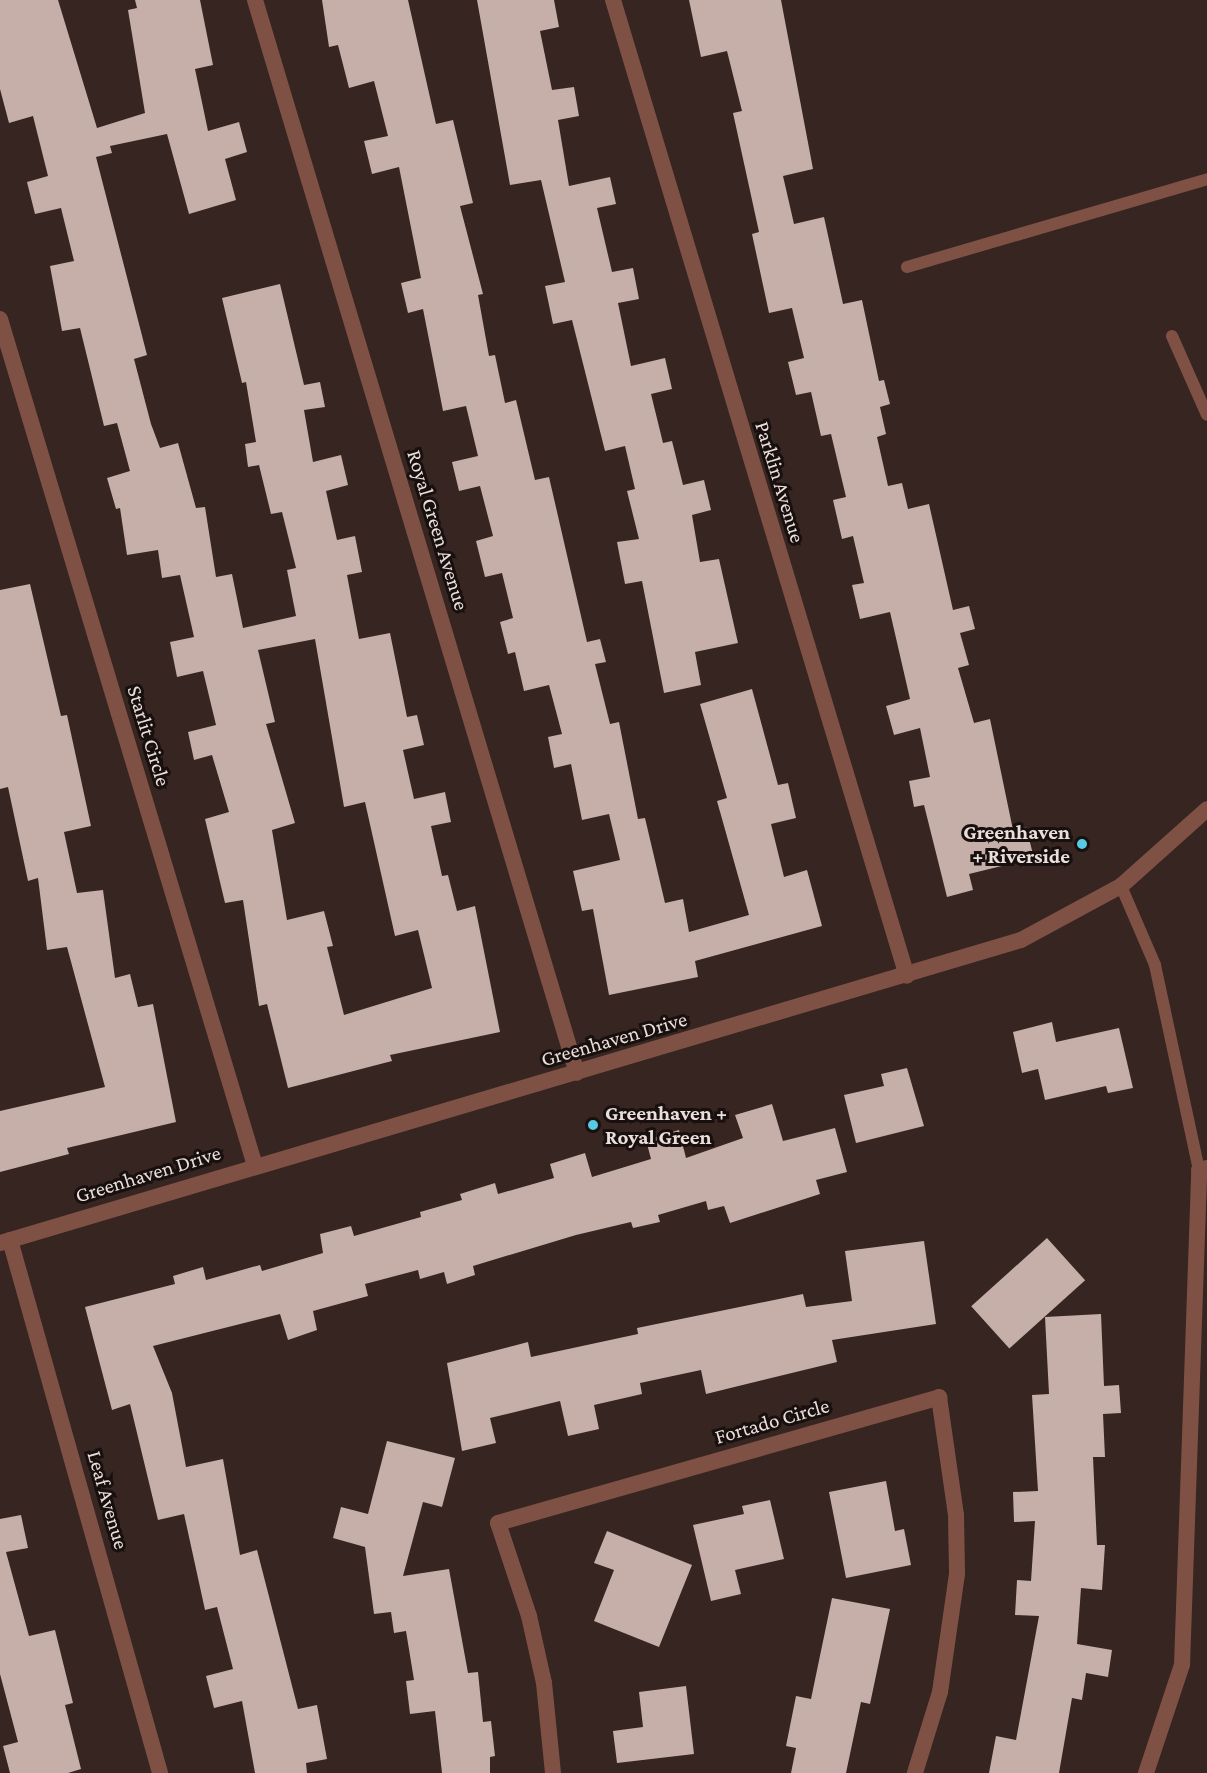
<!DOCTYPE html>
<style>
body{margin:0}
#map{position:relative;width:1207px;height:1773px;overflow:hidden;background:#362520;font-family:"Crimson Pro",serif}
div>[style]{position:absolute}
.building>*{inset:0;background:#c6afa9;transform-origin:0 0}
.service>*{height:12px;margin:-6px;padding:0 6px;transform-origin:6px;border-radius:6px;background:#7f5144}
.minor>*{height:16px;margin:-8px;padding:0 8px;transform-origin:8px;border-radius:8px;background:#7f5144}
.tertiary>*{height:16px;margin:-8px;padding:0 8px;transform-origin:8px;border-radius:8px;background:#7f5144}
.dots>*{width:16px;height:16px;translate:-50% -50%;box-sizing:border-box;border:3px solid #18100e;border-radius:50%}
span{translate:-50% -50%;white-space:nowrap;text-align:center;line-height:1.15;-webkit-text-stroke:6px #18100e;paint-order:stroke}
.street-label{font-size:21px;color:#ebdfdb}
.poi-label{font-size:21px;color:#ebdfdb;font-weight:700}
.right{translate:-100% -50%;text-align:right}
.left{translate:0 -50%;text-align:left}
</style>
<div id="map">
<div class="building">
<i style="clip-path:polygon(evenodd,0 0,58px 0,97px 128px,145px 113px,128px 10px,137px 8px,135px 0,200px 0,213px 65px,195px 69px,208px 131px,239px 122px,247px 152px,225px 159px,236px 200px,189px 214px,167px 134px,110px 146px,112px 153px,96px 157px,147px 355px,134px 359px,151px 424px,160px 448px,178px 443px,196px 508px,205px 507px,216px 577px,232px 574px,243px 628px,296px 616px,287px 570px,296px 568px,282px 512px,271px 514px,259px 465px,248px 467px,245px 444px,256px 442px,246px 382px,242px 383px,222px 298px,280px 284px,304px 385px,320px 382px,325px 407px,304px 410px,313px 462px,341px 455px,348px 485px,326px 491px,337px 540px,355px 536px,362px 572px,347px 575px,359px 639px,390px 633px,407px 717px,417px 715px,424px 745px,403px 750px,414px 799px,445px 792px,451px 822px,431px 826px,442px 876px,448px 875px,457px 911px,475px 906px,500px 1032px,390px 1055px,392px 1061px,288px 1088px,267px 1004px,259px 1006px,243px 900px,225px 903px,205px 819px,229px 812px,212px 755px,194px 760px,188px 732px,216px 725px,203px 671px,177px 677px,170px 642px,194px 637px,180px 575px,162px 578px,158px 550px,127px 555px,120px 508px,116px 509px,107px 478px,130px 471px,117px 423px,104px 426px,80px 328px,62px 331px,50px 266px,74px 261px,61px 208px,35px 214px,27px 182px,48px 176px,33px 116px,9px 123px,0 89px,0 0,315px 639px,344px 807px,365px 802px,395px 936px,418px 930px,432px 988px,344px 1015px,327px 947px,333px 946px,324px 911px,287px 920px,272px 830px,295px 823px,266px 724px,275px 722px,258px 650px,315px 639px)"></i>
<i style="clip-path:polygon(322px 0,408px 0,436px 124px,453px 120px,473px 203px,460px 206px,483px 294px,478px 295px,489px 356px,495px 355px,505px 403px,516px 400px,535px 480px,549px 477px,587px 642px,600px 639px,606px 662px,595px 664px,610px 724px,619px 722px,638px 819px,645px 818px,665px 903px,683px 899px,689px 932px,749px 915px,717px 801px,727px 798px,700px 704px,752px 689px,778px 785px,788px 783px,796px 818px,771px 824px,784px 877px,807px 870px,822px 926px,695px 961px,698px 977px,609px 995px,593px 909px,582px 911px,573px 871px,620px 860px,609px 814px,582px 820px,571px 764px,554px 768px,548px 737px,562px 734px,549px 685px,524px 691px,515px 652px,508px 654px,500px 622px,513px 618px,502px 573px,485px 577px,476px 541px,493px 536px,480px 486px,459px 491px,452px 462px,478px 456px,466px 406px,443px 411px,423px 309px,408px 313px,401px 283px,421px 278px,399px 167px,372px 174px,364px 141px,388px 136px,374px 81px,349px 88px,338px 45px,329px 47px)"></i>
<i style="clip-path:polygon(477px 0,554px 0,559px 27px,540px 31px,552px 90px,574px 87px,579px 116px,558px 120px,569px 186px,610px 177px,616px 204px,597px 208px,612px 272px,633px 268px,639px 299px,618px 303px,631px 366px,665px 358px,672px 389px,651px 394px,663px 443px,672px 441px,683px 485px,704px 480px,711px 510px,692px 515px,700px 562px,719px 559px,738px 643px,695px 652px,701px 685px,664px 693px,642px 581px,625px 584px,617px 542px,639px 539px,627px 491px,635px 489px,625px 446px,605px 451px,572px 320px,553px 324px,545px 286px,565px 282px,541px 180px,510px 185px)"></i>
<i style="clip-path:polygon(689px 0,781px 0,813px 169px,783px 176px,794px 224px,824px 217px,843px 304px,862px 300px,879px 381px,884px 380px,890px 404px,880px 407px,886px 434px,877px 437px,888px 486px,902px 483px,908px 509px,929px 504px,953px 610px,969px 606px,975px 629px,960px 633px,969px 665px,958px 668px,974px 723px,990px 719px,1013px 830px,1026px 827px,1034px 858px,969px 874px,973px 890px,947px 897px,924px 805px,914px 807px,909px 781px,930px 777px,920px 728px,894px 735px,886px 706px,910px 699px,890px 612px,860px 619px,852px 585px,864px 583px,853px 536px,842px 539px,833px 500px,846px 497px,831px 434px,821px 436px,811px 392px,796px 395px,788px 362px,804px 358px,792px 308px,769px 313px,752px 234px,759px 232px,733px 113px,742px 111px,727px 51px,701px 57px)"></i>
<i style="clip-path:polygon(30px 584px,61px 716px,67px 715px,91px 826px,64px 832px,77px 893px,103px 890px,115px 978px,130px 974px,138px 1007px,153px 1004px,176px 1122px,67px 1148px,69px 1154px,0 1172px,0 1111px,105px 1087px,67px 947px,47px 950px,38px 878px,28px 881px,8px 787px,0 789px,0 590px)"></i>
<i style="clip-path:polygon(1052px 1022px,1056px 1042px,1119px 1028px,1133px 1088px,1108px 1093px,1106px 1086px,1045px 1100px,1038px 1069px,1022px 1073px,1013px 1032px)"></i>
<i style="clip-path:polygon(907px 1068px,924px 1126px,856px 1143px,844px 1095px,884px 1086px,881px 1074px)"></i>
<i style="clip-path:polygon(772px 1104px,783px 1141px,835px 1128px,847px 1172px,816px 1180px,820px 1194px,730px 1223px,724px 1206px,708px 1210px,706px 1201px,658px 1215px,660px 1222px,633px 1228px,631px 1222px,576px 1235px,473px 1266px,475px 1275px,447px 1284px,444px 1272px,420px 1279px,418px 1270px,365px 1284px,368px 1296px,313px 1311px,317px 1330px,288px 1340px,280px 1314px,153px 1346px,172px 1393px,186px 1467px,223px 1459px,240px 1555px,257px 1550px,298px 1709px,317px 1705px,327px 1759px,306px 1763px,307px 1773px,255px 1773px,242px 1701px,214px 1708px,206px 1676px,233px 1669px,217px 1607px,205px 1610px,184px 1514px,158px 1520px,130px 1404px,112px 1410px,85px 1307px,175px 1284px,173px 1276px,203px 1267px,206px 1280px,260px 1265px,262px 1271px,323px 1253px,320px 1234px,351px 1226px,354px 1236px,421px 1217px,420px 1212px,462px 1200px,460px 1194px,495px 1183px,498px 1194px,554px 1178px,550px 1164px,585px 1153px,592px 1177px,651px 1159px,646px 1140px,679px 1130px,686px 1158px,743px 1138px,735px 1115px)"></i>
<i style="left:1047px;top:1238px;width:57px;height:102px;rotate:48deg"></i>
<i style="clip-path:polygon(924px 1241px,936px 1324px,832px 1340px,837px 1362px,706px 1394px,701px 1370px,640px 1383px,642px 1394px,594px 1405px,599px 1429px,568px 1436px,560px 1401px,490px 1418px,496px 1443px,462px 1451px,447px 1363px,528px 1342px,531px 1357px,638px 1334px,637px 1328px,803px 1294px,806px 1307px,852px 1301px,845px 1251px)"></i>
<i style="clip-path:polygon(1101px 1314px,1104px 1386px,1119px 1385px,1121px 1413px,1103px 1414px,1105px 1457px,1093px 1457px,1097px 1545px,1105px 1545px,1102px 1590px,1081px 1588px,1077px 1644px,1112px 1650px,1108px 1677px,1086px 1673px,1082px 1700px,1072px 1698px,1059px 1773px,989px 1773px,996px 1736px,1016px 1740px,1039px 1616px,1015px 1615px,1017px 1580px,1031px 1581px,1035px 1521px,1014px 1522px,1013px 1492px,1038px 1491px,1032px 1395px,1049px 1394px,1045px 1317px)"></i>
<i style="clip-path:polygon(387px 1441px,455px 1458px,442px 1507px,423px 1502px,403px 1576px,449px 1569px,468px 1673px,478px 1672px,483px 1722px,491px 1721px,495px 1756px,490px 1757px,490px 1773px,442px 1773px,435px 1711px,410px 1714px,406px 1681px,414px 1680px,406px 1631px,394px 1633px,391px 1612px,374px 1614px,365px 1547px,333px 1538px,341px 1507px,368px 1514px)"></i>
<i style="clip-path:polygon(886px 1481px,895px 1531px,904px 1529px,911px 1565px,846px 1578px,829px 1492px)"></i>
<i style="clip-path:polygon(770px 1500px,784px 1559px,735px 1570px,741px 1594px,711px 1601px,693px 1525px,744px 1514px,742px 1506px)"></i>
<i style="clip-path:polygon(21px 1515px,28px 1548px,6px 1552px,29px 1636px,55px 1630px,73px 1703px,65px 1705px,81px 1769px,68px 1773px,10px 1773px,3px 1746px,18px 1742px,0 1674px,0 1519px)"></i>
<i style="clip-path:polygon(607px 1531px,692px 1565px,659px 1647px,594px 1621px,614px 1570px,594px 1563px)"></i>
<i style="clip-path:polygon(832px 1598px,890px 1609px,870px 1704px,861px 1702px,846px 1773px,791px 1773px,796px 1748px,786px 1746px,796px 1696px,811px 1699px)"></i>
<i style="clip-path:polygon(686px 1686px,694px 1754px,617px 1763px,613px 1731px,643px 1727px,639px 1692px)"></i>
</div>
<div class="service">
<i style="left:907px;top:267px;width:313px;rotate:-16.3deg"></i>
<i style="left:1172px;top:336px;width:86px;rotate:66.1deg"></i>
<i style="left:1121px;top:886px;width:86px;rotate:66.7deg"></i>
<i style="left:1155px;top:965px;width:210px;rotate:77.9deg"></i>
</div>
<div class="minor">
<i style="left:255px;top:0;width:1120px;rotate:73.3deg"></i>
<i style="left:613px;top:0;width:1019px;rotate:73.24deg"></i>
<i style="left:0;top:319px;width:885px;rotate:73.24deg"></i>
<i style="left:10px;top:1240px;width:554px;rotate:74.28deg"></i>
<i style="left:553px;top:1773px;width:90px;rotate:-95.7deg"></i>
<i style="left:544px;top:1683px;width:69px;rotate:-102.6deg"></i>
<i style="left:529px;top:1616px;width:98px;rotate:-108.4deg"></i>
<i style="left:498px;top:1523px;width:459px;rotate:-15.9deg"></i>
<i style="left:939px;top:1397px;width:119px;rotate:81.8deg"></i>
<i style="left:956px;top:1515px;width:59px;rotate:89deg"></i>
<i style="left:957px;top:1574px;width:119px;rotate:98.2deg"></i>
<i style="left:940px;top:1692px;width:85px;rotate:107.2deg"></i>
<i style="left:1146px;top:1773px;width:114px;rotate:-71.6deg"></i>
<i style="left:1182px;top:1665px;width:495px;rotate:-88deg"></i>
<i style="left:1199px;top:1170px;width:8px;rotate:-14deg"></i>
</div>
<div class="tertiary">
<i style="left:0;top:1243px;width:1065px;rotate:-16.53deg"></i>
<i style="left:1021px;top:940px;width:114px;rotate:-28.4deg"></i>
<i style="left:1121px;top:886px;width:115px;rotate:-41.8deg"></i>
</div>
<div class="dots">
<i style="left:1082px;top:844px;background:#58c9e3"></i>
<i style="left:593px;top:1125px;background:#58c9e3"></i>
</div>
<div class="street-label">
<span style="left:780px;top:482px;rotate:73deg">Parklin Avenue</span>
<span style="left:438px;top:530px;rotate:73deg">Royal Green Avenue</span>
<span style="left:149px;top:736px;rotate:73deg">Starlit Circle</span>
<span style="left:614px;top:1039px;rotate:-16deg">Greenhaven Drive</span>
<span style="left:148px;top:1174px;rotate:-17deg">Greenhaven Drive</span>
<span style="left:772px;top:1421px;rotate:-16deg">Fortado Circle</span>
<span style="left:108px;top:1500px;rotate:74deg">Leaf Avenue</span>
</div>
<div class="poi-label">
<span class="right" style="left:1070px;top:844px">Greenhaven<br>+ Riverside</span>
<span class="left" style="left:605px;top:1125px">Greenhaven +<br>Royal Green</span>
</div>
</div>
